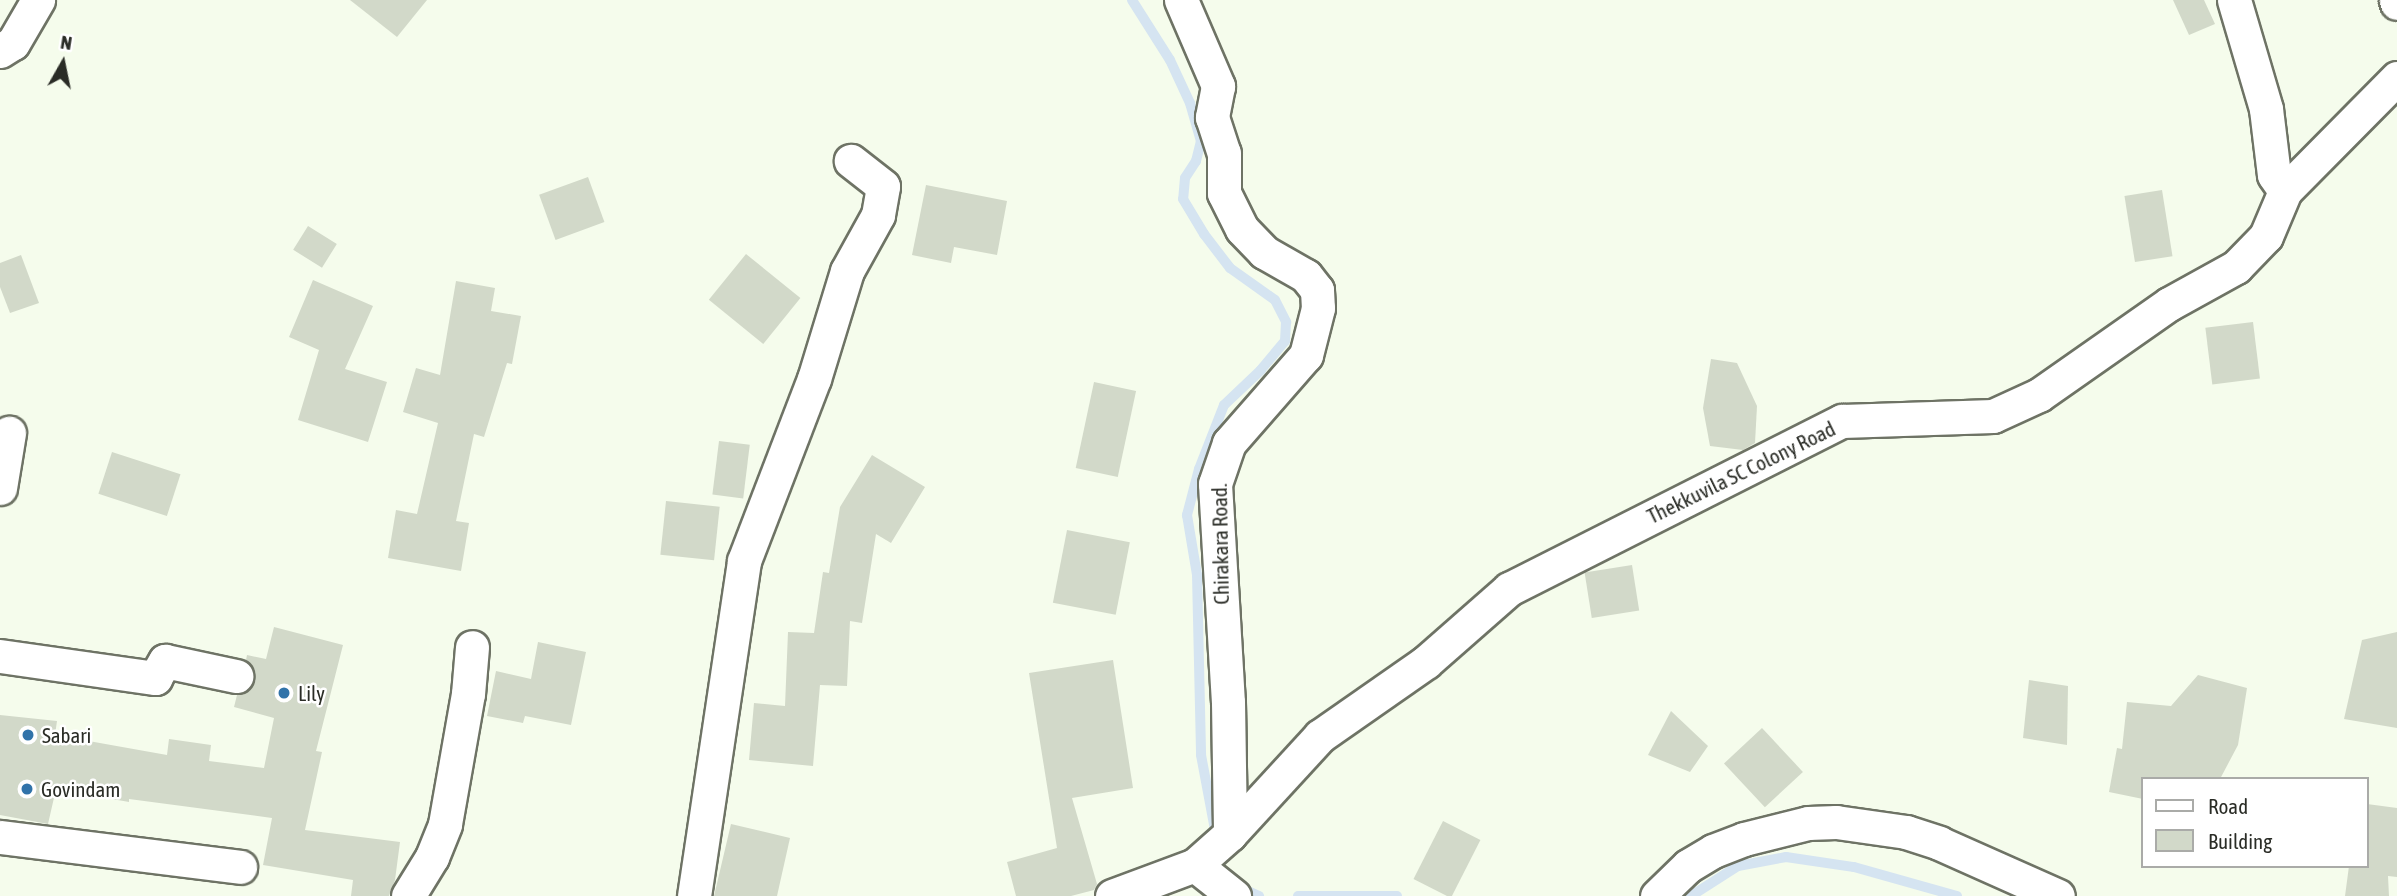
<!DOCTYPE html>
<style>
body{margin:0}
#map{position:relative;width:2397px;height:896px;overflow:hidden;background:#f5fcec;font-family:"Asap Condensed",sans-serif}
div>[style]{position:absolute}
.stream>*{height:10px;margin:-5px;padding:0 5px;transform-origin:5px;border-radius:5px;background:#d5e4f1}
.building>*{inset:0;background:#d2d9c9;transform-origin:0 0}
.roads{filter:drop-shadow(2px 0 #6e7365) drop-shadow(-2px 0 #6e7365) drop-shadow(0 2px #6e7365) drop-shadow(0 -2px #6e7365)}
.minor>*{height:33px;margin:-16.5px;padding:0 16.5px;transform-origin:16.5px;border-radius:16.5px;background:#fff}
.dots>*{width:19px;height:19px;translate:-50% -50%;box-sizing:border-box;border:4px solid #fff;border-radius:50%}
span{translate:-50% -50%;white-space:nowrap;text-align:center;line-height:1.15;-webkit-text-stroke:5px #fff;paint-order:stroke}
.street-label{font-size:21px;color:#2a2c26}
.poi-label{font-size:21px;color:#2a2c26}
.left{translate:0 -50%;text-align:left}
.legend{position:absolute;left:2141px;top:777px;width:228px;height:91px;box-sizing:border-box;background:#fff;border:2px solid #aaaba8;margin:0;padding:9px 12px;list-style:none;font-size:21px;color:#2a2c26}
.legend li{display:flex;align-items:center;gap:14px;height:35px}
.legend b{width:35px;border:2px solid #aaaba8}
.north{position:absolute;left:28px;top:28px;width:70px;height:70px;-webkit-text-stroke:5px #fff;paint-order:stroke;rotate:9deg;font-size:19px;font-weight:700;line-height:28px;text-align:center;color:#2a2c26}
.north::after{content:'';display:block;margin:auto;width:24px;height:32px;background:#2a2c26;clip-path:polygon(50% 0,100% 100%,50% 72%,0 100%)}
</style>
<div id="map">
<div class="stream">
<i style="left:1132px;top:0;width:71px;rotate:57.7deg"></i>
<i style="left:1170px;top:60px;width:47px;rotate:65.1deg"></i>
<i style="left:1190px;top:103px;width:40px;rotate:74deg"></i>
<i style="left:1201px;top:141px;width:21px;rotate:104deg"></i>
<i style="left:1196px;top:161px;width:20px;rotate:123deg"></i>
<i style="left:1185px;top:178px;width:21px;rotate:95deg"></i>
<i style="left:1183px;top:199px;width:41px;rotate:59deg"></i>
<i style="left:1204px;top:234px;width:43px;rotate:52.6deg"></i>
<i style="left:1230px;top:268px;width:55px;rotate:35.4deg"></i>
<i style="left:1275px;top:300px;width:25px;rotate:63deg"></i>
<i style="left:1286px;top:322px;width:19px;rotate:93deg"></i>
<i style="left:1285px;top:341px;width:38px;rotate:130deg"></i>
<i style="left:1261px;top:370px;width:51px;rotate:136.6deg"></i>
<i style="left:1224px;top:405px;width:69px;rotate:111.3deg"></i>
<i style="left:1199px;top:469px;width:48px;rotate:104.6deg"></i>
<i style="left:1187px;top:515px;width:61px;rotate:80.5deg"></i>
<i style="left:1197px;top:575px;width:180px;rotate:88.7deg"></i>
<i style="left:1201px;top:755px;width:81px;rotate:79.4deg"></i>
<i style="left:1239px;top:887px;width:22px;rotate:24deg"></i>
<i style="left:1298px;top:896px;width:99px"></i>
<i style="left:1691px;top:896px;width:56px;rotate:-32.6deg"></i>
<i style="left:1738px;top:866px;width:49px;rotate:-10.6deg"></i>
<i style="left:1786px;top:857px;width:69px;rotate:8.4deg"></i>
<i style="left:1854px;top:867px;width:107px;rotate:15.7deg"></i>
</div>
<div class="building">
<i style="clip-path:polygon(350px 0,427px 0,397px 37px)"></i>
<i style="clip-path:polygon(2173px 0,2204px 0,2215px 24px,2189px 35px)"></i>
<i style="left:588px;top:177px;width:48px;height:52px;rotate:70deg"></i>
<i style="clip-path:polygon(926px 185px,1007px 201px,997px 255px,954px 247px,951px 263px,912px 255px)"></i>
<i style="left:2162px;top:190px;width:67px;height:38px;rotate:81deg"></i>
<i style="left:308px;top:226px;width:34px;height:28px;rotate:32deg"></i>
<i style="left:746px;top:254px;width:70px;height:59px;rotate:39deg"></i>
<i style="clip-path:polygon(21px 255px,39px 303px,10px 313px,0 287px,0 263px)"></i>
<i style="clip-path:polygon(313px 280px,373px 306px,345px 369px,387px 382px,368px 442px,298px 420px,319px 350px,289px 337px)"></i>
<i style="clip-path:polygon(456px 281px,495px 288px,491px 311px,521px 316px,512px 364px,507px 363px,484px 437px,474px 434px,456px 521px,469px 523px,461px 571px,388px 558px,396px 510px,417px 514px,438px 423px,403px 412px,416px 368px,440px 375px)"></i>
<i style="left:2253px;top:322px;width:57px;height:48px;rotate:83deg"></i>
<i style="clip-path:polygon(1711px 359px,1737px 363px,1757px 406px,1755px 443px,1743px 450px,1710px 446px,1703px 408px)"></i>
<i style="left:1094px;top:382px;width:43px;height:88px;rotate:12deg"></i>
<i style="left:719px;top:441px;width:31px;height:54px;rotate:7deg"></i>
<i style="left:112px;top:452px;width:72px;height:44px;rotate:18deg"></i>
<i style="clip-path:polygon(872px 455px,925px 487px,891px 543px,876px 534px,862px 623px,850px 621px,847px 686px,820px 685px,813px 766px,749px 760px,754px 703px,785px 706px,788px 632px,814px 633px,823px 572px,829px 573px,840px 507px)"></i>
<i style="left:666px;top:501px;width:54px;height:54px;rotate:6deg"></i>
<i style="left:1067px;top:530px;width:64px;height:74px;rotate:11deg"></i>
<i style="left:1632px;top:565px;width:46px;height:48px;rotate:81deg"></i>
<i style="clip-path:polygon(274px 627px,343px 645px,316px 751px,322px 752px,305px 830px,400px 842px,395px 880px,389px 896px,351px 896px,353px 880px,263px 865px,272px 818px,129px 799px,129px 802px,56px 789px,48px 824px,0 815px,0 715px,57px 721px,55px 735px,167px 755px,169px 739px,211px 745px,209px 761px,264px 768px,274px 718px,234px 707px,237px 695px,250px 689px,255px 681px,254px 669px,246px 660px,247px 655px,266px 659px)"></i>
<i style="clip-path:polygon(2397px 632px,2397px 728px,2344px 719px,2362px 640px)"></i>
<i style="clip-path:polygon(538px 642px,586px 652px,571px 725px,525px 716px,523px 723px,487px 716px,496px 671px,531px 679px)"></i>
<i style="clip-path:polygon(1113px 660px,1133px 788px,1072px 798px,1097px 884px,1094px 890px,1071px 896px,1016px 896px,1007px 862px,1057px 848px,1029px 673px)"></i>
<i style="clip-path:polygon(2198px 675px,2247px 688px,2238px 745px,2220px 779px,2143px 779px,2143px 799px,2109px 792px,2117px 748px,2122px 749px,2127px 702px,2171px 706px)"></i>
<i style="clip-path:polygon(2029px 680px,2068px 686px,2067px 745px,2023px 738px)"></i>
<i style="clip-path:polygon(1671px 711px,1708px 746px,1690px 772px,1648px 755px)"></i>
<i style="left:1762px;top:728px;width:60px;height:52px;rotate:47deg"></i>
<i style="clip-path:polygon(2367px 804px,2397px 808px,2397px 877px,2388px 876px,2389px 896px,2345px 896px,2349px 866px,2367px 866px)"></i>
<i style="left:1443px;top:821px;width:42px;height:65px;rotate:27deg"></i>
<i style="clip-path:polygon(731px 824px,790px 838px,777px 896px,714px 896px)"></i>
</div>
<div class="roads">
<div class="minor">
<i style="left:1181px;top:0;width:94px;rotate:66.7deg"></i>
<i style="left:1218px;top:86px;width:32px;rotate:101deg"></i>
<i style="left:1212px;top:117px;width:38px;rotate:72deg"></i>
<i style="left:1224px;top:153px;width:40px;rotate:90deg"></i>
<i style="left:1224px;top:193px;width:40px;rotate:63.4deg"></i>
<i style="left:1242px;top:229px;width:32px;rotate:46deg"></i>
<i style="left:1264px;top:252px;width:48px;rotate:29.7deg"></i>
<i style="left:1306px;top:276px;width:18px;rotate:52deg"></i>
<i style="left:1317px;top:290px;width:18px;rotate:87deg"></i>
<i style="left:1318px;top:308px;width:49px;rotate:104.3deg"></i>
<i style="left:1306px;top:355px;width:117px;rotate:131.2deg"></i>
<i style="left:1229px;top:443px;width:43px;rotate:108.9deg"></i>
<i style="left:1215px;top:484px;width:218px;rotate:86.6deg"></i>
<i style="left:1228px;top:702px;width:132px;rotate:89.1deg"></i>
<i style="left:2234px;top:0;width:114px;rotate:73.6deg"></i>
<i style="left:2266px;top:109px;width:66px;rotate:83.1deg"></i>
<i style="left:2274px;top:175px;width:19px;rotate:55deg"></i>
<i style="left:2396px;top:0;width:3px;rotate:72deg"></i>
<i style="left:0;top:51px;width:15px;rotate:-32deg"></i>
<i style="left:13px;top:43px;width:50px;rotate:-59.8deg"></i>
<i style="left:0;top:488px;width:56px;rotate:-80.7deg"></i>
<i style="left:0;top:656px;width:157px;rotate:8.1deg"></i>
<i style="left:155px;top:678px;width:20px;rotate:-60deg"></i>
<i style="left:165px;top:661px;width:73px;rotate:11.9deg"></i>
<i style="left:0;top:837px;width:242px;rotate:7.1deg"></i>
<i style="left:1195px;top:865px;width:50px;rotate:38.5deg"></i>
<i style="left:408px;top:896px;width:46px;rotate:-58.4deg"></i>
<i style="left:432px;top:857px;width:35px;rotate:-68deg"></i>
<i style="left:445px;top:824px;width:132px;rotate:-80deg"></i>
<i style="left:468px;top:694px;width:47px;rotate:-85.1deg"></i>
<i style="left:694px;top:896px;width:339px;rotate:-81.5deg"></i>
<i style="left:744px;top:561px;width:195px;rotate:-69deg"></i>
<i style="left:814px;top:379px;width:113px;rotate:-73deg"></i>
<i style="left:847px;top:271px;width:64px;rotate:-61deg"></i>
<i style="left:878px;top:215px;width:29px;rotate:-80deg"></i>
<i style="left:883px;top:186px;width:41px;rotate:-142deg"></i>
<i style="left:1112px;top:896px;width:89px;rotate:-20.5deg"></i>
<i style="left:1195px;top:865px;width:47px;rotate:-41.5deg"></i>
<i style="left:1230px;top:834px;width:133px;rotate:-47.4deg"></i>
<i style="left:1320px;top:736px;width:129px;rotate:-34.9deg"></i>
<i style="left:1426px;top:662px;width:111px;rotate:-41.3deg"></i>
<i style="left:1509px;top:589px;width:373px;rotate:-26.8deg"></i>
<i style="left:1842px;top:421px;width:151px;rotate:-1.9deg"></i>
<i style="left:1993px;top:416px;width:51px;rotate:-24.5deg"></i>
<i style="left:2039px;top:395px;width:159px;rotate:-35deg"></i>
<i style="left:2169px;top:304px;width:77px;rotate:-28.9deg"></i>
<i style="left:2236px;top:267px;width:43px;rotate:-45.9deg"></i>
<i style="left:2266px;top:236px;width:49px;rotate:-67.1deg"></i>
<i style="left:2285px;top:191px;width:159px;rotate:-45.3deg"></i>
<i style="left:1657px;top:896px;width:43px;rotate:-44.1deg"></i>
<i style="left:1688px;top:866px;width:29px;rotate:-31deg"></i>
<i style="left:1713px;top:851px;width:33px;rotate:-21deg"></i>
<i style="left:1744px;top:839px;width:66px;rotate:-14deg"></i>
<i style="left:1808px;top:823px;width:28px;rotate:-2deg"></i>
<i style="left:1836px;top:822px;width:71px;rotate:8.1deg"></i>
<i style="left:1906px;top:832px;width:35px;rotate:18deg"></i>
<i style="left:1939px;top:843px;width:130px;rotate:24deg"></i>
</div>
</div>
<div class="dots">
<i style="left:284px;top:693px;background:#3173a9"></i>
<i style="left:28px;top:735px;background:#3173a9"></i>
<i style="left:27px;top:789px;background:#3173a9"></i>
</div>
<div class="street-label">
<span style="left:1741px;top:472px;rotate:-26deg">Thekkuvila SC Colony Road</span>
<span style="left:1220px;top:544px;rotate:-91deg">Chirakara Road.</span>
</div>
<div class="poi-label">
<span class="left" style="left:298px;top:693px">Lily</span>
<span class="left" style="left:42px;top:735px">Sabari</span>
<span class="left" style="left:41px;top:789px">Govindam</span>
</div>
<ul class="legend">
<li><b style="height:9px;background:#fff"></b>Road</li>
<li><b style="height:19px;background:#d2d9c9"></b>Building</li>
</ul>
<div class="north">N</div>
</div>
